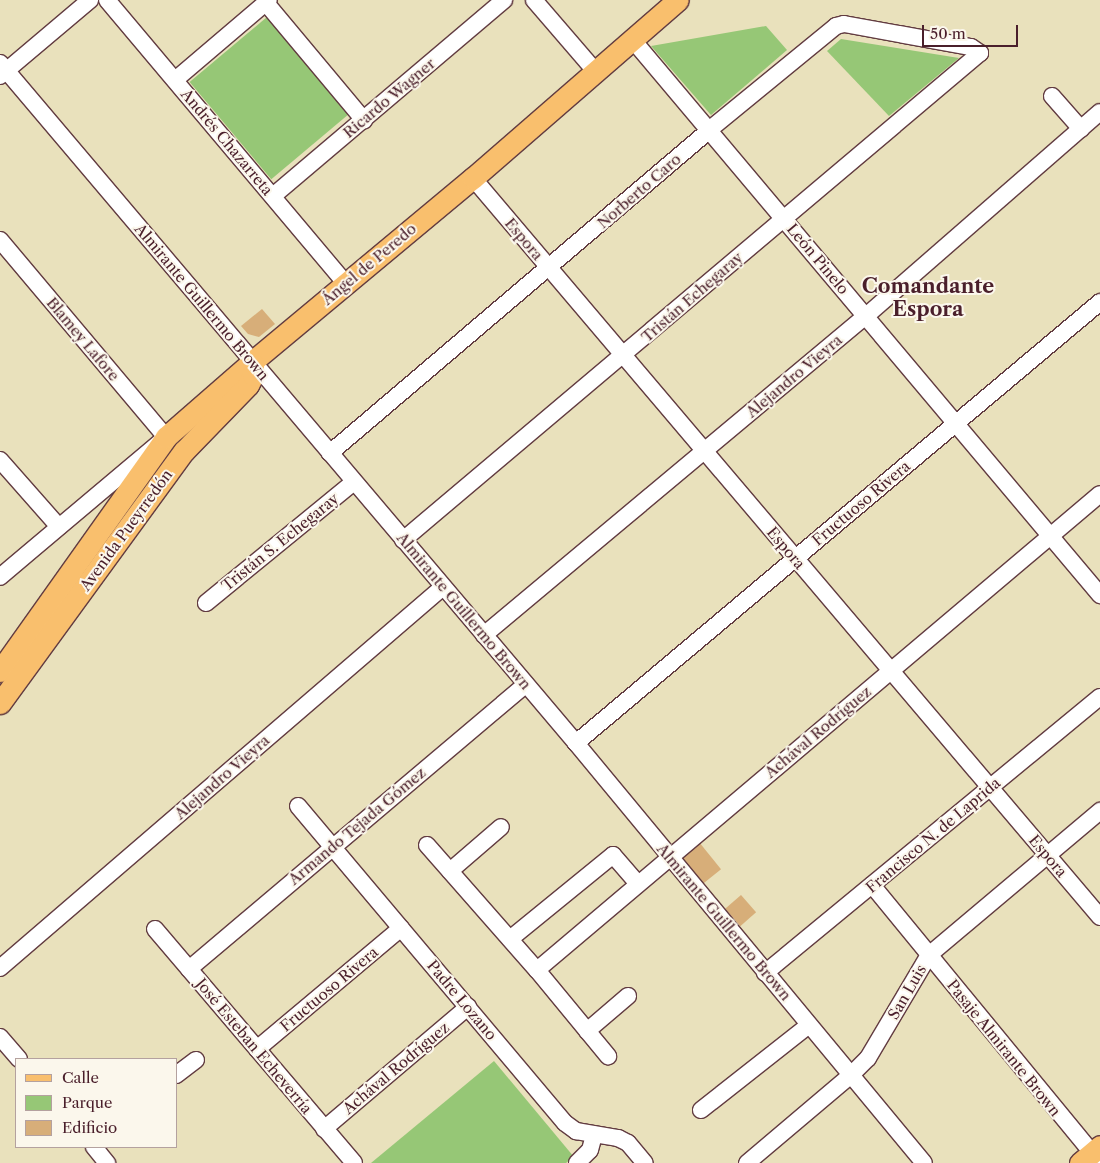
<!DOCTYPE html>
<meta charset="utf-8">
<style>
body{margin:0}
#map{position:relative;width:1100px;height:1163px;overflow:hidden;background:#e9e1bc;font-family:"Libre Caslon Text",serif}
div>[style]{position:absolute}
.green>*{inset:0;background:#96c776;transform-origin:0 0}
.building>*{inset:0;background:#d7ae79;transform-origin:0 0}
.roads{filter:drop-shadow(1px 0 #623c41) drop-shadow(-1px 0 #623c41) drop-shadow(0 1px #623c41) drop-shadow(0 -1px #623c41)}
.minor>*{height:16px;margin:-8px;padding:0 8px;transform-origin:8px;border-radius:8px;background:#fff}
.major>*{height:21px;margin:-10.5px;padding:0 10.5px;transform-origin:10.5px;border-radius:10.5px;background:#f9bf6d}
span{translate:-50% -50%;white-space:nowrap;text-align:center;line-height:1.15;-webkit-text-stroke:4px #fbf7ec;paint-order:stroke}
.street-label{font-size:15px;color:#4a1f2b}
.district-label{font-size:20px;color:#4a1f2b;font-weight:700}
.legend{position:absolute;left:15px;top:1058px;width:162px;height:90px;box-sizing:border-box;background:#fbf7ec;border:1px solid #b4a19f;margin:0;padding:6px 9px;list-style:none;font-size:15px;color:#4a1f2b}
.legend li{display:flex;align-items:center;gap:10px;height:25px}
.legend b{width:25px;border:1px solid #b4a19f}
.scale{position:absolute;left:922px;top:25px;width:96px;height:22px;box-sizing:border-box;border:2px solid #4a1f2b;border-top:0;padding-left:6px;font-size:15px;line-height:18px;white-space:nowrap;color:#4a1f2b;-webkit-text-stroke:4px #fbf7ec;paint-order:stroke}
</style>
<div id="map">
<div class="green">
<i style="left:267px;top:17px;width:127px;height:101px;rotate:50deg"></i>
<i style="clip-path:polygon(766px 26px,787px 50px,711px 115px,651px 46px)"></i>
<i style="clip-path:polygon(841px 39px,959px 58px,889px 116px,827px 51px)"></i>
<i style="clip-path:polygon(494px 1061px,574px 1157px,566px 1163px,371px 1163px)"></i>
</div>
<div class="building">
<i style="clip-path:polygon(262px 309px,275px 324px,259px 337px,248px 334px,241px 326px)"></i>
<i style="left:699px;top:842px;width:35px;height:24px;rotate:51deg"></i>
<i style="left:741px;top:895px;width:23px;height:21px;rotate:49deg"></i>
</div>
<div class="roads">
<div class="minor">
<i style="left:107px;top:0;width:371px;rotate:49.9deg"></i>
<i style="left:534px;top:0;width:94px;rotate:49.3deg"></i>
<i style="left:266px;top:3px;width:153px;rotate:50.1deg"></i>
<i style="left:632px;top:39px;width:727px;rotate:49.91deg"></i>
<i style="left:0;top:63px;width:891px;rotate:49.73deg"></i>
<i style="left:576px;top:743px;width:545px;rotate:50.36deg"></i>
<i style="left:0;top:76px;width:118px;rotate:-40.2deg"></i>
<i style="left:175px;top:80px;width:123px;rotate:-40.4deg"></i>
<i style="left:1052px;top:96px;width:44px;rotate:48.7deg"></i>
<i style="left:473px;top:178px;width:969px;rotate:49.69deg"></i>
<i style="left:273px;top:196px;width:303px;rotate:-40.3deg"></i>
<i style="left:0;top:240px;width:258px;rotate:49.9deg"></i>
<i style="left:166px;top:437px;width:217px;rotate:139.9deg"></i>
<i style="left:330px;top:453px;width:498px;rotate:-40.4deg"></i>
<i style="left:709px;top:130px;width:164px;rotate:-39.3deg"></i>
<i style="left:836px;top:26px;width:8px;rotate:-14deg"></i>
<i style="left:844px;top:24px;width:129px;rotate:10.3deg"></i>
<i style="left:971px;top:47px;width:11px;rotate:34deg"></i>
<i style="left:980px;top:53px;width:755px;rotate:139.83deg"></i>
<i style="left:0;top:460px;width:89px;rotate:48.6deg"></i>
<i style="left:206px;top:603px;width:191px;rotate:-39.3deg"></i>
<i style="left:484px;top:635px;width:498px;rotate:-39.9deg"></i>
<i style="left:866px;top:316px;width:310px;rotate:-41.1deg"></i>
<i style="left:576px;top:743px;width:685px;rotate:-40.08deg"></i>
<i style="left:298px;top:806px;width:414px;rotate:49.9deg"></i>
<i style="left:565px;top:1123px;width:14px;rotate:36deg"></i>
<i style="left:576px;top:1131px;width:43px;rotate:9.5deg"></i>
<i style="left:618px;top:1138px;width:11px;rotate:27deg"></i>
<i style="left:628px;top:1143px;width:26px;rotate:50deg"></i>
<i style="left:427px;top:845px;width:167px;rotate:48.7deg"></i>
<i style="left:537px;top:970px;width:112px;rotate:50.5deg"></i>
<i style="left:450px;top:871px;width:67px;rotate:-40.8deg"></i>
<i style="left:872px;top:885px;width:360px;rotate:50.6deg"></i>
<i style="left:155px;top:929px;width:307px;rotate:49.6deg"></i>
<i style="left:510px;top:939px;width:133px;rotate:-39.2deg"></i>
<i style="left:613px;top:855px;width:37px;rotate:49deg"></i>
<i style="left:0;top:968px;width:584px;rotate:-40.7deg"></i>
<i style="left:189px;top:969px;width:441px;rotate:-40.2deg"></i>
<i style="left:537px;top:970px;width:737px;rotate:-40.21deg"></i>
<i style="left:765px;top:973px;width:434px;rotate:-39.5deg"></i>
<i style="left:587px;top:1031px;width:54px;rotate:-40.5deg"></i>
<i style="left:0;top:1037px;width:29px;rotate:49deg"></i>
<i style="left:257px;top:1049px;width:188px;rotate:-40deg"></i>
<i style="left:176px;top:1075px;width:25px;rotate:-37deg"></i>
<i style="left:701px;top:1110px;width:137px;rotate:-38.2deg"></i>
<i style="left:324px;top:1129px;width:189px;rotate:-40.3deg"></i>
<i style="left:94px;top:1147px;width:21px;rotate:51deg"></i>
<i style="left:577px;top:1163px;width:18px;rotate:-45deg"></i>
<i style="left:590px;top:1150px;width:16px;rotate:-75deg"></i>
<i style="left:747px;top:1163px;width:136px;rotate:-40.2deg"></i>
<i style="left:851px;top:1075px;width:24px;rotate:-45deg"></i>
<i style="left:868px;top:1058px;width:120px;rotate:-59.4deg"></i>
<i style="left:929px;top:955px;width:224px;rotate:-40.1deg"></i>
</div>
<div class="major">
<i style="left:0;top:671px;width:287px;rotate:-54.6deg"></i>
<i style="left:166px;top:437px;width:116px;rotate:-41.1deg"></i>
<i style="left:253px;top:361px;width:286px;rotate:-39.8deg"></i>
<i style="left:473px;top:178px;width:271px;rotate:-41deg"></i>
<i style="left:0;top:703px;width:312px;rotate:-53.9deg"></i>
<i style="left:184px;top:451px;width:92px;rotate:-45.9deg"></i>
<i style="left:248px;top:385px;width:11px;rotate:-63deg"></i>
<i style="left:253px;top:375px;width:11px;rotate:-90deg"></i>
<i style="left:1080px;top:1163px;width:26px;rotate:-40deg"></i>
</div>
</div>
<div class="street-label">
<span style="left:389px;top:98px;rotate:-40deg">Ricardo Wagner</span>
<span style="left:227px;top:142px;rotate:50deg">Andrés Chazarreta</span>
<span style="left:639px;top:191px;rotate:-41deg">Norberto Caro</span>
<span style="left:524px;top:239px;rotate:50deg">Espora</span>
<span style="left:818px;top:259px;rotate:50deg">León Pinelo</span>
<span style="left:369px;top:264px;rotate:-40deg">Ángel de Peredo</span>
<span style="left:692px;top:297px;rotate:-41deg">Tristán Echegaray</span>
<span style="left:202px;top:302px;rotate:50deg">Almirante Guillermo Brown</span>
<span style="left:83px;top:339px;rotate:50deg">Blamey Lafore</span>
<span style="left:794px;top:376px;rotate:-40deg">Alejandro Vieyra</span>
<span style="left:861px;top:503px;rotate:-40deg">Fructuoso Rivera</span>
<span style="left:126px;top:530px;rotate:-54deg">Avenida Pueyrredón</span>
<span style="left:280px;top:542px;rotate:-39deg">Tristán S. Echegaray</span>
<span style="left:786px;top:548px;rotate:50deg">Espora</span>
<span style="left:464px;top:611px;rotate:50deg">Almirante Guillermo Brown</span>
<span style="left:818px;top:732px;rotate:-40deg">Achával Rodríguez</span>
<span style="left:222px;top:777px;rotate:-41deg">Alejandro Vieyra</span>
<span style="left:357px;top:826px;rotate:-40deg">Armando Tejada Gómez</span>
<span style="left:933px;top:835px;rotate:-40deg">Francisco N. de Laprida</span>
<span style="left:1048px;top:856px;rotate:50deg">Espora</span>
<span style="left:724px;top:922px;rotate:50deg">Almirante Guillermo Brown</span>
<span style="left:329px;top:989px;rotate:-40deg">Fructuoso Rivera</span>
<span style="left:907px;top:992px;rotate:-60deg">San Luis</span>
<span style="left:462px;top:1000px;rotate:50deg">Padre Lozano</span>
<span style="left:254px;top:1046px;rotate:50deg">José Esteban Echeverría</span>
<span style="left:1004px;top:1048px;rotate:51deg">Pasaje Almirante Brown</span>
<span style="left:396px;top:1068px;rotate:-40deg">Achával Rodríguez</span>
</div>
<div class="district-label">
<span style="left:928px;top:298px">Comandante<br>Espora</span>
</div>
<ul class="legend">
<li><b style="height:6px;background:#f9bf6d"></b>Calle</li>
<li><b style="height:14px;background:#96c776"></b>Parque</li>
<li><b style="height:14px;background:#d7ae79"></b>Edificio</li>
</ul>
<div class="scale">50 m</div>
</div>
